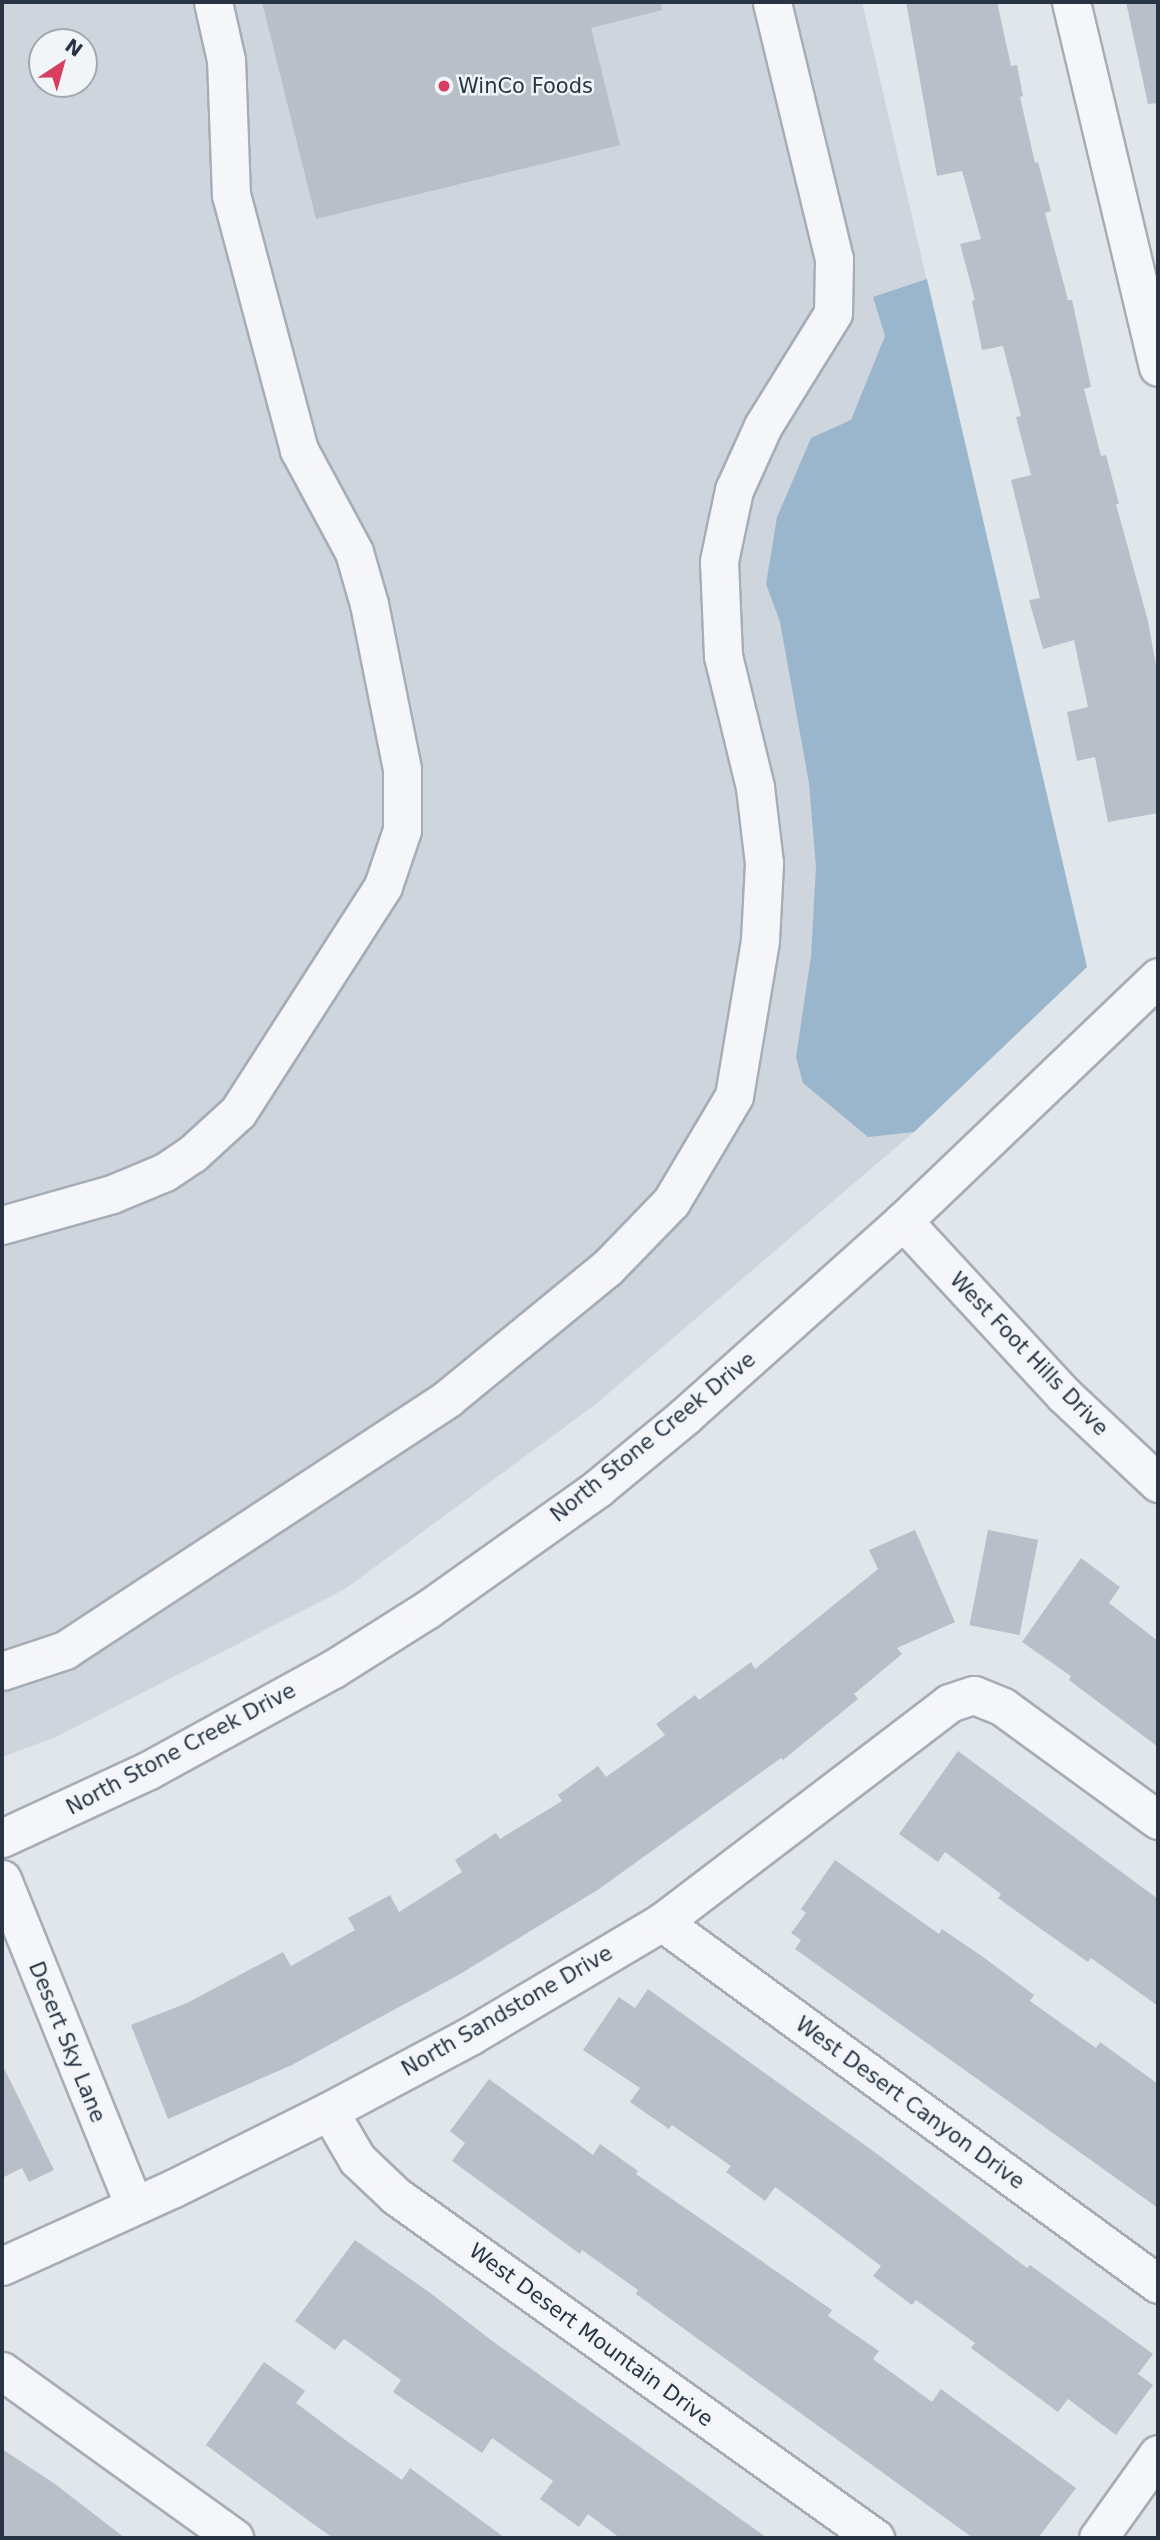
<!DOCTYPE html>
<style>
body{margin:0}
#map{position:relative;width:1160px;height:2540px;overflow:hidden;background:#e1e6eb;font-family:"DejaVu Sans",sans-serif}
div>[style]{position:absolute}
.built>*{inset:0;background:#cfd5dd}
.water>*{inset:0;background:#9ab6cd}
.building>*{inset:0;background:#b8bfc9;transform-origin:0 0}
.roads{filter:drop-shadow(2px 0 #a6adb6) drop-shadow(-2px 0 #a6adb6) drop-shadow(0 2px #a6adb6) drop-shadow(0 -2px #a6adb6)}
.minor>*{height:37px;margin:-18.5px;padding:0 18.5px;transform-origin:18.5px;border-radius:18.5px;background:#f5f6f9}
.dots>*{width:19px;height:19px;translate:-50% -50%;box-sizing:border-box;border:4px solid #f1f5f8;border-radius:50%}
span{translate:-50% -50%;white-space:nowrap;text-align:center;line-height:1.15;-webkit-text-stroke:5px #f1f5f8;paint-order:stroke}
.poi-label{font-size:21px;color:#283444}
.left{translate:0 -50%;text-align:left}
.street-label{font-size:21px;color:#283444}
.frame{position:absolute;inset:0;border:4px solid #283444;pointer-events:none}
.north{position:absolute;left:28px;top:28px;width:70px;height:70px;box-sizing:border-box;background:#f1f5f8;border:2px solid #a1a8b0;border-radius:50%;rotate:36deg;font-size:19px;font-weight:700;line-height:28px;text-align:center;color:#283444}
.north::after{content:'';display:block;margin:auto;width:24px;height:32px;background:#d83e60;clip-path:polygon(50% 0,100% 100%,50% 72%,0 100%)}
</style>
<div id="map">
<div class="built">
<i style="clip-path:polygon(evenodd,2px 2px,862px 2px,1087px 967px,914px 1132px,596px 1404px,345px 1589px,56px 1737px,2px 1757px,2px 2px,42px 42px,84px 42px,84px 84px,42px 84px,42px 42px)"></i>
</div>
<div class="water">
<i style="clip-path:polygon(927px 279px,1087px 967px,914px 1132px,868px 1137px,803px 1083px,796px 1057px,811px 956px,816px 867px,809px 783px,780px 622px,766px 584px,777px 517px,811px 438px,851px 420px,885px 336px,873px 297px)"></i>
</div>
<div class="building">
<i style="clip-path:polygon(262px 2px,661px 2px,662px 10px,591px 28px,620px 145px,316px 219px)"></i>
<i style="clip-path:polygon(906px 2px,997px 2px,1011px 66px,1017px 65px,1023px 96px,1020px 97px,1035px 163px,1038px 162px,1051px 211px,1045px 213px,1068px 300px,1072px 300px,1091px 387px,1084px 389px,1101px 456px,1106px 455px,1119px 504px,1116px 504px,1148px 621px,1158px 677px,1158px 813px,1108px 822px,1095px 757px,1077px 761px,1067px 712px,1088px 707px,1074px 640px,1043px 649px,1029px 600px,1040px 598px,1011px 480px,1031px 475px,1016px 417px,1021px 416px,1003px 346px,982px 350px,972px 301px,975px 300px,960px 244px,981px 239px,962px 171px,937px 176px)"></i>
<i style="clip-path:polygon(1126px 2px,1158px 2px,1158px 103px,1148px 104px)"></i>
<i style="clip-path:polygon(915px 1530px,955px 1622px,897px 1648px,902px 1654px,854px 1694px,858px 1699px,783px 1760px,781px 1758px,599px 1889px,460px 1974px,292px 2065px,168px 2119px,131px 2025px,187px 2003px,283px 1952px,291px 1966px,355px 1930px,348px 1918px,390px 1895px,399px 1912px,462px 1872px,455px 1860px,496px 1833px,500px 1839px,562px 1801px,558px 1795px,598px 1766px,606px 1777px,665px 1735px,656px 1724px,695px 1695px,699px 1700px,751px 1662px,755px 1669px,878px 1569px,869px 1550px)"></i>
<i style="left:988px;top:1530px;width:51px;height:97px;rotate:11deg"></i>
<i style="clip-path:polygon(1081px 1558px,1120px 1587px,1109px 1603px,1158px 1641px,1158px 1747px,1069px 1680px,1071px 1676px,1022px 1642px)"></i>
<i style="clip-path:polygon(958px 1751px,1158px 1899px,1158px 2006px,1091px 1958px,1088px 1962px,1048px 1934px,998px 1898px,1001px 1894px,945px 1852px,938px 1862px,899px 1834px)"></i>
<i style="clip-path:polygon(835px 1860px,939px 1934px,942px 1929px,983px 1957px,1034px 1995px,1030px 2001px,1096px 2048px,1100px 2042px,1158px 2084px,1158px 2208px,795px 1949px,801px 1940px,791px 1933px,806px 1913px,801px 1909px)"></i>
<i style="clip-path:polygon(648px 1989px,880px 2156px,1027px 2268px,1030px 2265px,1153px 2354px,1138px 2374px,1153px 2385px,1116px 2435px,1068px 2399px,1058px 2412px,971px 2348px,975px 2343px,916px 2300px,912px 2305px,873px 2276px,881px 2266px,816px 2217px,775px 2187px,765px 2201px,726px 2172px,731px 2166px,672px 2125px,669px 2129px,630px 2102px,640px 2088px,583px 2050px,619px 1997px,635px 2008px)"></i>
<i style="clip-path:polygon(2px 2064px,54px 2170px,29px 2182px,22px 2168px,2px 2178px)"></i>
<i style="clip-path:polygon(489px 2079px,593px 2155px,600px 2144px,638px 2171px,636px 2174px,832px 2310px,828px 2316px,879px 2351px,873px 2359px,932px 2402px,941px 2389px,1076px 2488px,1038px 2538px,973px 2538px,636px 2294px,638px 2290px,582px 2250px,580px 2254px,452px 2161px,465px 2143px,450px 2131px)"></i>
<i style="clip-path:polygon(355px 2240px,429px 2292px,491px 2340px,767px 2538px,620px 2538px,588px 2514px,579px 2527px,540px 2499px,553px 2481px,492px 2438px,482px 2453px,393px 2392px,401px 2380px,344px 2339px,335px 2350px,295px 2321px)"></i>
<i style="clip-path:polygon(264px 2362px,305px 2391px,296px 2403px,344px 2439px,402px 2480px,410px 2468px,505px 2538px,333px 2538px,309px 2521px,206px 2445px)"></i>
<i style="clip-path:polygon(2px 2449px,55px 2484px,125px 2538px,2px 2538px)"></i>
</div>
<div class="roads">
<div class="minor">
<i style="left:1071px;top:2px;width:375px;rotate:76.6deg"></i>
<i style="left:903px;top:1221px;width:237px;rotate:47.2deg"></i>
<i style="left:1064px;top:1395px;width:129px;rotate:43.1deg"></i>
<i style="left:2px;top:1225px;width:114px;rotate:-15.7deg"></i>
<i style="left:112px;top:1194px;width:57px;rotate:-22.5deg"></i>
<i style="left:165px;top:1172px;width:32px;rotate:-34deg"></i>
<i style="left:192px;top:1154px;width:62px;rotate:-42.4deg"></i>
<i style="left:238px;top:1112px;width:269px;rotate:-57.3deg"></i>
<i style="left:383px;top:886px;width:59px;rotate:-71.3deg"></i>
<i style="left:402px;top:830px;width:61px;rotate:-90deg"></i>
<i style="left:402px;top:769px;width:168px;rotate:-101.3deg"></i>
<i style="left:369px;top:604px;width:54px;rotate:-106.1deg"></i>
<i style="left:354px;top:552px;width:116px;rotate:-118.3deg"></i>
<i style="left:299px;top:450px;width:264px;rotate:-104.9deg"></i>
<i style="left:231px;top:195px;width:135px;rotate:-92.1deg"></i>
<i style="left:226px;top:60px;width:59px;rotate:-102.6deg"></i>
<i style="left:2px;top:1671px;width:66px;rotate:-18.4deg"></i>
<i style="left:65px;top:1650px;width:458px;rotate:-33.3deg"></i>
<i style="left:448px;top:1398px;width:205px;rotate:-39.3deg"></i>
<i style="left:607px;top:1268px;width:92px;rotate:-45.9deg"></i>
<i style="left:671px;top:1202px;width:123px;rotate:-59.3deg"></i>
<i style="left:734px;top:1096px;width:158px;rotate:-80.5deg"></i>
<i style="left:760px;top:940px;width:77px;rotate:-87deg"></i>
<i style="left:764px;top:863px;width:77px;rotate:-96.8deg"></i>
<i style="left:755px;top:787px;width:135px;rotate:-103.7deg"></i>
<i style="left:723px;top:656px;width:95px;rotate:-92.4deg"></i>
<i style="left:719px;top:561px;width:73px;rotate:-78.1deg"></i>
<i style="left:734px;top:490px;width:70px;rotate:-65.6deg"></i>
<i style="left:763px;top:426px;width:133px;rotate:-58.2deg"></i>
<i style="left:833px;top:313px;width:54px;rotate:-88.9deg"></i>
<i style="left:834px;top:259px;width:264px;rotate:-103.6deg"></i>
<i style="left:2px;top:1838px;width:162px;rotate:-24.8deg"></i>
<i style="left:149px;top:1770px;width:210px;rotate:-28.8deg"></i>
<i style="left:333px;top:1669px;width:112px;rotate:-32.3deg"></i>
<i style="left:428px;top:1609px;width:209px;rotate:-35.4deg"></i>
<i style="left:598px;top:1488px;width:113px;rotate:-39.6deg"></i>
<i style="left:685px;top:1416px;width:292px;rotate:-41.8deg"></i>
<i style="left:903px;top:1221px;width:353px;rotate:-43.7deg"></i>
<i style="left:2px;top:1879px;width:352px;rotate:68deg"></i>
<i style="left:662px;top:1922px;width:614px;rotate:36.12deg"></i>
<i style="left:329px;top:2111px;width:56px;rotate:59.7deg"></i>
<i style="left:357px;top:2159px;width:54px;rotate:43.5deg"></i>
<i style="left:396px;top:2196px;width:589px;rotate:35.53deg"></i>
<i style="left:2px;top:2266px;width:187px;rotate:-24.4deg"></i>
<i style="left:172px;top:2189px;width:175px;rotate:-26.4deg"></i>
<i style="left:329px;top:2111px;width:160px;rotate:-28deg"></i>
<i style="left:470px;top:2036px;width:223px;rotate:-30.7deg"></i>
<i style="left:662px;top:1922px;width:361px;rotate:-37.3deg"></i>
<i style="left:949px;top:1703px;width:26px;rotate:-18deg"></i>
<i style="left:974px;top:1695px;width:31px;rotate:22deg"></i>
<i style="left:1003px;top:1707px;width:192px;rotate:36.1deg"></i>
<i style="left:2px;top:2371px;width:286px;rotate:35.7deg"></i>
<i style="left:1098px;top:2538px;width:103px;rotate:-54.5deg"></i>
</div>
</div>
<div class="dots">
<i style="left:444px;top:86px;background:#d83e60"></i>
</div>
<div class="poi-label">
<span class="left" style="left:458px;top:86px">WinCo Foods</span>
</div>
<div class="street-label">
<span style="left:1029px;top:1354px;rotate:46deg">West Foot Hills Drive</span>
<span style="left:653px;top:1437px;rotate:-39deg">North Stone Creek Drive</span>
<span style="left:181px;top:1749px;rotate:-28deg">North Stone Creek Drive</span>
<span style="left:507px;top:2011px;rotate:-30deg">North Sandstone Drive</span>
<span style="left:67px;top:2042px;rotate:68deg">Desert Sky Lane</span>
<span style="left:910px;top:2103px;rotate:36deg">West Desert Canyon Drive</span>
<span style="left:591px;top:2335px;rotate:36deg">West Desert Mountain Drive</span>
</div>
<div class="frame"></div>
<div class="north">N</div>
</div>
